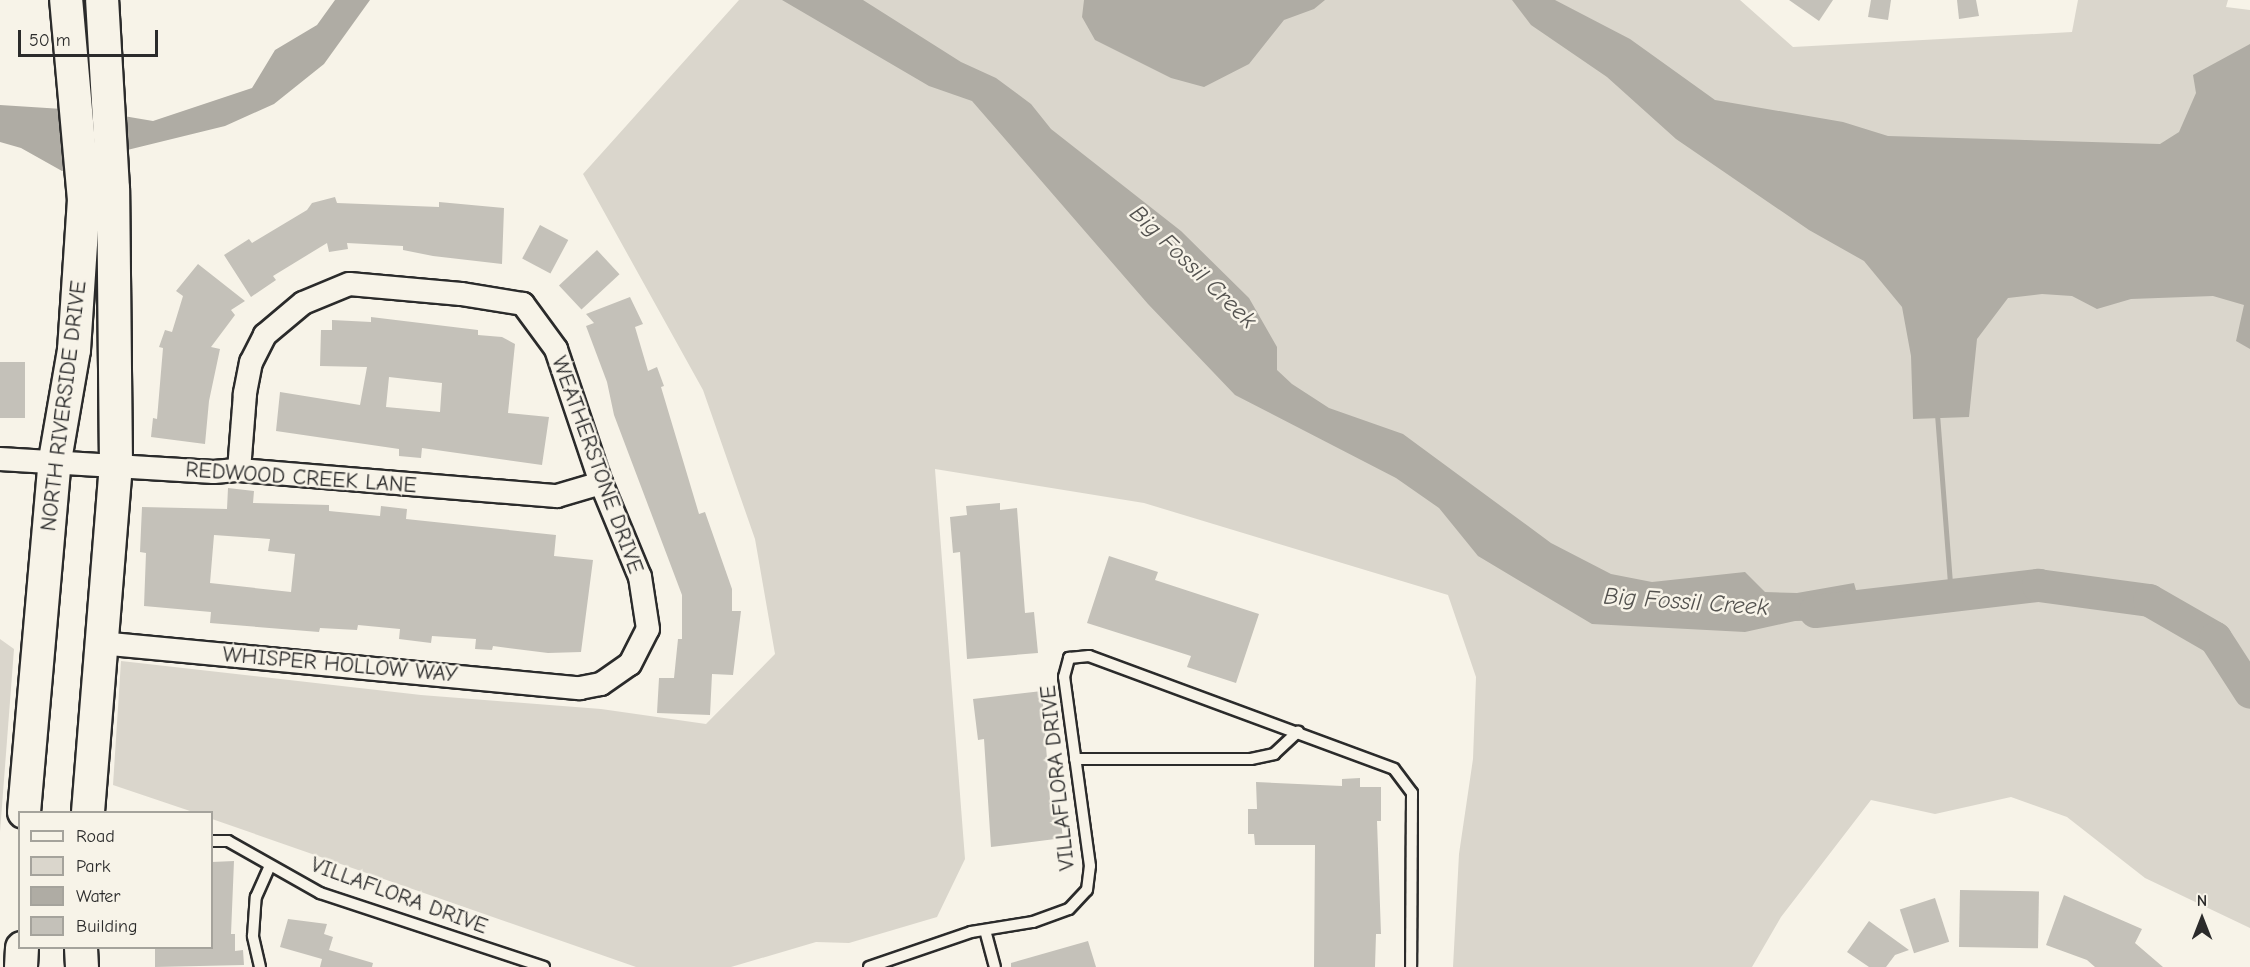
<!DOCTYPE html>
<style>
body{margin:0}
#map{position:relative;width:2250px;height:967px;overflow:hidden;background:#f7f3e8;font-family:"Comic Neue",sans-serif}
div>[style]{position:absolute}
.green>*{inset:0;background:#dad6cc}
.water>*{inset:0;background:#afaca4}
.stream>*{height:5px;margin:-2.5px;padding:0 2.5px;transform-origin:2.5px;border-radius:2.5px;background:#afaca4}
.river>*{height:33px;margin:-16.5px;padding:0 16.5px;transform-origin:16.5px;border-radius:16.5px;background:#afaca4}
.building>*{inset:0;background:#c4c1b9;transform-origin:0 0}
.roads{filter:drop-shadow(2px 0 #2b2b2b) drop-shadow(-2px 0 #2b2b2b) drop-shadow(0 2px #2b2b2b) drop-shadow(0 -2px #2b2b2b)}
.lane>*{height:10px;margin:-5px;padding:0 5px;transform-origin:5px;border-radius:5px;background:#f7f3e8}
.street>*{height:22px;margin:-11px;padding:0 11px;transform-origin:11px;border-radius:11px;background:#f7f3e8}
.secondary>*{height:32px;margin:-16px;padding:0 16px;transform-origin:16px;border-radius:16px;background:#f7f3e8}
span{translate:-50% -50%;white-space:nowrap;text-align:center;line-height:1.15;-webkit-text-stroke:5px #f7f3e8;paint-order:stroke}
.street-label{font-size:22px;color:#2b2b2b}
.water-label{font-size:24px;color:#53524f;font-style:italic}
.legend{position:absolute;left:18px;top:811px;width:195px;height:138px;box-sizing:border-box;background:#f7f3e8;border:2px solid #a5a39c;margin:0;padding:8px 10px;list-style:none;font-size:18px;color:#2b2b2b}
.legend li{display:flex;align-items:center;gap:12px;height:30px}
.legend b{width:30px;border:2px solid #a5a39c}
.north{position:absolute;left:2172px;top:889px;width:60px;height:60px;-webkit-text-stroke:4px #f7f3e8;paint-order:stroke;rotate:0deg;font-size:16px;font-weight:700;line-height:24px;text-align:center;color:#2b2b2b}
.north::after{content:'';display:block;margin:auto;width:21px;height:27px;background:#2b2b2b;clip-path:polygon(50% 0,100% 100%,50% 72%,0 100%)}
.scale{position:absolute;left:18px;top:30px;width:140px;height:27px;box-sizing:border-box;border:3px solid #2b2b2b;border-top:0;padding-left:8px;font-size:18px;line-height:21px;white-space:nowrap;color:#2b2b2b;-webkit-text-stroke:4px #f7f3e8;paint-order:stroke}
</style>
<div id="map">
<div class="green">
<i style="clip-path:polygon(739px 0,1740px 0,1793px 47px,2072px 32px,2078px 0,2228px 0,2226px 7px,2250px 10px,2250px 928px,2145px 878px,2067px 817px,2011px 797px,1935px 814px,1871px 800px,1781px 917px,1752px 967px,1453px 967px,1459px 854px,1473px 759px,1476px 677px,1448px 595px,1144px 503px,935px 469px,965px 859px,937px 917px,849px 943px,816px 942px,731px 967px,636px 967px,212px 819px,212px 812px,193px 812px,113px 785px,121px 661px,421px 695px,601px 709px,706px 724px,775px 654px,755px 539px,703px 390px,583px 174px)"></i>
<i style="clip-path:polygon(0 639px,14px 649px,0 832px)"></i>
</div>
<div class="water">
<i style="clip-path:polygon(335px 0,370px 0,324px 64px,274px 104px,225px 126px,115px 153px,62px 171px,21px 148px,0 142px,0 105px,94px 111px,153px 121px,252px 88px,275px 50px,317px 25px)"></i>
<i style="clip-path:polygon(782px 0,863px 0,961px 62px,996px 78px,1031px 104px,1051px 129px,1181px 231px,1249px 298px,1277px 347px,1277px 370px,1292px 384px,1329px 408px,1403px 434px,1551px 543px,1611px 574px,1652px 582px,1745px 572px,1765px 592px,1797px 593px,1854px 583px,1864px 619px,1795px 621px,1745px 632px,1592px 624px,1478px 556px,1439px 508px,1396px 478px,1235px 395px,1148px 304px,972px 101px,929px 86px)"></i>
<i style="clip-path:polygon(1084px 0,1325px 0,1314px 9px,1284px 20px,1249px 64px,1204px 87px,1171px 78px,1095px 40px,1082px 17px)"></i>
<i style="clip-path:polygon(1512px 0,1555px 0,1630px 39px,1715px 100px,1843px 122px,1888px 136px,2160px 144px,2179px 132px,2196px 93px,2193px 75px,2250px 44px,2250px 349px,2236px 341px,2244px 305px,2213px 296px,2131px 299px,2097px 309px,2072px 296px,2042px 294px,2008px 298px,1977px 339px,1969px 417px,1913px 419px,1911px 356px,1902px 307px,1864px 261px,1809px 230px,1676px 139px,1607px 77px,1531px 25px)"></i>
</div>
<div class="stream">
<i style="left:1937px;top:414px;width:183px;rotate:85.6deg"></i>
</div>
<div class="river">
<i style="left:1815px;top:611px;width:225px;rotate:-6.7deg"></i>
<i style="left:2038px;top:585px;width:112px;rotate:7.7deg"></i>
<i style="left:2149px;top:600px;width:76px;rotate:29.9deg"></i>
<i style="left:2215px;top:638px;width:64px;rotate:57.1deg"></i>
</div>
<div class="building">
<i style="clip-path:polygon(1789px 0,1833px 0,1819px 21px)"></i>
<i style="clip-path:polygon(1871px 0,1891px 0,1888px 20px,1868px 17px)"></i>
<i style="clip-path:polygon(1957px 0,1976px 0,1979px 16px,1959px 19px)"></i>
<i style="clip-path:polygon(335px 197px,337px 203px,439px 207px,439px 202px,504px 208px,502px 264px,433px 256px,403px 250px,403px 246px,347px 243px,348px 249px,329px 252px,327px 243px,273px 276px,276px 280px,251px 297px,224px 255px,249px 239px,252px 243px,307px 210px,312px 203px)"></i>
<i style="left:540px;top:225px;width:32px;height:38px;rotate:28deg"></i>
<i style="left:597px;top:250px;width:33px;height:52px;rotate:47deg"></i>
<i style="clip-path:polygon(198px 264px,245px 301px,231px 310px,235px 315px,211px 347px,220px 349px,209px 401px,205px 444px,151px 437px,153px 418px,157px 419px,163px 348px,159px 347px,165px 330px,172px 332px,183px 296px,176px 291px)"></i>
<i style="clip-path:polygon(630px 297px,643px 324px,635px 327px,648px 371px,657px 367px,664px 386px,661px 387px,699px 514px,705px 512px,732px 589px,732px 611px,741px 611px,733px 675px,712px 674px,710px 715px,657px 713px,659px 678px,674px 678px,678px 639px,682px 639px,682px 595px,614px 415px,607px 382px,586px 326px,594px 323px,586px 314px)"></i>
<i style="clip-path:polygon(evenodd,371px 317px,478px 330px,478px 335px,502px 337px,515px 344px,508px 413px,549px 417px,542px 465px,422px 448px,421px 458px,399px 456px,399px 449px,276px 431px,280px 392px,360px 405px,367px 367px,320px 366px,321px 330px,332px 330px,332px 320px,371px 322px,371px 317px,389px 377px,442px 383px,440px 412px,386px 407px,389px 377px)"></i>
<i style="left:0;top:362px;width:25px;height:56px"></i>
<i style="clip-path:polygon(evenodd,228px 488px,254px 491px,253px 503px,329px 505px,329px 511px,380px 516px,381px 506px,407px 509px,406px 519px,556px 535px,554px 556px,593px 560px,581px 652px,548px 653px,493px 646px,492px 650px,475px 649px,476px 639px,432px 636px,431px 643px,399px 639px,400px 629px,358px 625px,357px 630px,320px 628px,319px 632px,210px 623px,211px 612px,144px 606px,146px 553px,140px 552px,142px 507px,227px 509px,228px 488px,214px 535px,270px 539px,268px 551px,295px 554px,291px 592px,210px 583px,214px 535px)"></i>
<i style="clip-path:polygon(1000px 503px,1000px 510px,1017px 508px,1025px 613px,1034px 612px,1038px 653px,967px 659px,960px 552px,953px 553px,950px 517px,967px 515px,966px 506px)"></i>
<i style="clip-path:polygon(1109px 556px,1158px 572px,1155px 580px,1259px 614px,1236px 683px,1187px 667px,1191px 656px,1087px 623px)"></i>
<i style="clip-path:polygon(1042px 691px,1050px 800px,1058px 799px,1063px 838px,991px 847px,984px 739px,978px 740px,973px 699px)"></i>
<i style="clip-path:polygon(1360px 778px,1360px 787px,1381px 787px,1381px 821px,1377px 821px,1381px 934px,1376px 934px,1375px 967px,1314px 967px,1315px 845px,1255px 845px,1254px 834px,1248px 834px,1248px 809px,1257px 809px,1256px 782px,1342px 786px,1342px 779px)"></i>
<i style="clip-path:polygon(234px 861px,231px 934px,235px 934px,235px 951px,243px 950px,244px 965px,155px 967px,155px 948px,212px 948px,212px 862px)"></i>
<i style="left:1960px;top:890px;width:79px;height:57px;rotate:1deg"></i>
<i style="clip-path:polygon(2064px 895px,2142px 929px,2135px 943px,2163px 967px,2095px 967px,2087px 960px,2046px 945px)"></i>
<i style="left:1935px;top:898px;width:46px;height:37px;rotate:72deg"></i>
<i style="clip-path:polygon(288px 919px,327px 924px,324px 934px,333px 937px,329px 950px,373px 963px,372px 967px,320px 967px,322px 959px,280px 947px)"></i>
<i style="clip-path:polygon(1869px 921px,1909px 950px,1895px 955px,1886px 967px,1869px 967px,1847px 952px)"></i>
<i style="clip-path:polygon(1088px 941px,1096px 967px,1011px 967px,1011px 963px)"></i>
</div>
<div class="roads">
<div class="lane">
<i style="left:1075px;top:759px;width:176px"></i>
<i style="left:1251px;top:759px;width:24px;rotate:-12deg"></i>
<i style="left:1274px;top:754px;width:33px;rotate:-43deg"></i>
<i style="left:212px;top:841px;width:16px"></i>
<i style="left:228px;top:841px;width:106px;rotate:29.5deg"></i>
<i style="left:320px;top:893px;width:236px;rotate:18.3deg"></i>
<i style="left:985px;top:930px;width:38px;rotate:75deg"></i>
<i style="left:260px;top:967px;width:32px;rotate:-103deg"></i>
<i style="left:253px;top:936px;width:39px;rotate:-86deg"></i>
<i style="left:256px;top:897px;width:34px;rotate:-66deg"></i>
<i style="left:869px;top:967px;width:108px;rotate:-18.9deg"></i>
<i style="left:971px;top:932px;width:63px;rotate:-9.2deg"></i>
<i style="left:1033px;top:922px;width:38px;rotate:-20deg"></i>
<i style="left:1069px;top:909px;width:26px;rotate:-47deg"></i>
<i style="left:1087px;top:890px;width:24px;rotate:-83deg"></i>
<i style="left:1090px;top:866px;width:191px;rotate:-97.8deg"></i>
<i style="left:1064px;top:677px;width:20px;rotate:-75deg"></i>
<i style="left:1069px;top:658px;width:20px;rotate:-6deg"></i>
<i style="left:1089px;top:656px;width:325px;rotate:20.3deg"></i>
<i style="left:1394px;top:769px;width:30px;rotate:53deg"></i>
<i style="left:1412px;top:793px;width:174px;rotate:90.3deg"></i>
</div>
<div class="street">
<i style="left:0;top:459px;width:214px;rotate:3.5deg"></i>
<i style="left:214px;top:472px;width:25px;rotate:-5deg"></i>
<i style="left:239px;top:470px;width:319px;rotate:4.7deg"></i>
<i style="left:557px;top:496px;width:46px;rotate:-16.5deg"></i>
<i style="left:100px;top:643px;width:482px;rotate:5.4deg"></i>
<i style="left:580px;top:688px;width:21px;rotate:-11deg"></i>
<i style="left:601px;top:684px;width:35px;rotate:-35deg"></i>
<i style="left:630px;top:664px;width:39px;rotate:-63deg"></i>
<i style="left:648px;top:629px;width:53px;rotate:-98.7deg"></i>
<i style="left:640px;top:577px;width:102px;rotate:-112.5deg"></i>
<i style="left:601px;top:483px;width:141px;rotate:-108.6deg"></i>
<i style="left:556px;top:349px;width:56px;rotate:-126.3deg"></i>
<i style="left:523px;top:304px;width:63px;rotate:-170.8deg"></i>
<i style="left:461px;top:294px;width:112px;rotate:-174.9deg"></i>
<i style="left:349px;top:284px;width:50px;rotate:157.6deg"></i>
<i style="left:303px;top:303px;width:50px;rotate:139.9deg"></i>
<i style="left:265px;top:335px;width:30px;rotate:117deg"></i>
<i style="left:251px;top:362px;width:33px;rotate:101deg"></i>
<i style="left:245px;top:394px;width:76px;rotate:94.5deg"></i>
</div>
<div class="secondary">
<i style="left:24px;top:812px;width:353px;rotate:-85deg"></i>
<i style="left:55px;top:460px;width:112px;rotate:-80.2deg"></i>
<i style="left:74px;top:350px;width:150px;rotate:-86.2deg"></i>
<i style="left:84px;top:200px;width:201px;rotate:-95.1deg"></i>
<i style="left:88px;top:812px;width:348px;rotate:-85.4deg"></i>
<i style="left:116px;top:465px;width:276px;rotate:-90.6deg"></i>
<i style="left:113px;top:189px;width:189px;rotate:-93.3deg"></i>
<i style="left:81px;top:948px;width:19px;rotate:87deg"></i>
<i style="left:21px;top:967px;width:19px;rotate:-87deg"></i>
</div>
</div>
<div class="street-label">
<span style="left:64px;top:406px;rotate:-83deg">NORTH RIVERSIDE DRIVE</span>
<span style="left:597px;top:465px;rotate:70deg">WEATHERSTONE DRIVE</span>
<span style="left:301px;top:478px;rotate:4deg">REDWOOD CREEK LANE</span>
<span style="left:340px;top:665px;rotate:5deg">WHISPER HOLLOW WAY</span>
<span style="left:1058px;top:778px;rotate:-96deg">VILLAFLORA DRIVE</span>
<span style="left:399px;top:896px;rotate:20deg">VILLAFLORA DRIVE</span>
</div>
<div class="water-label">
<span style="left:1193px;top:267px;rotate:44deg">Big Fossil Creek</span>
<span style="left:1686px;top:602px;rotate:4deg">Big Fossil Creek</span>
</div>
<ul class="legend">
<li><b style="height:8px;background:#f7f3e8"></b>Road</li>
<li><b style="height:16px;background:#dad6cc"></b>Park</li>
<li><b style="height:16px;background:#afaca4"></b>Water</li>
<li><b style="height:16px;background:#c4c1b9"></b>Building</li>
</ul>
<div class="north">N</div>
<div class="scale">50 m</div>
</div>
